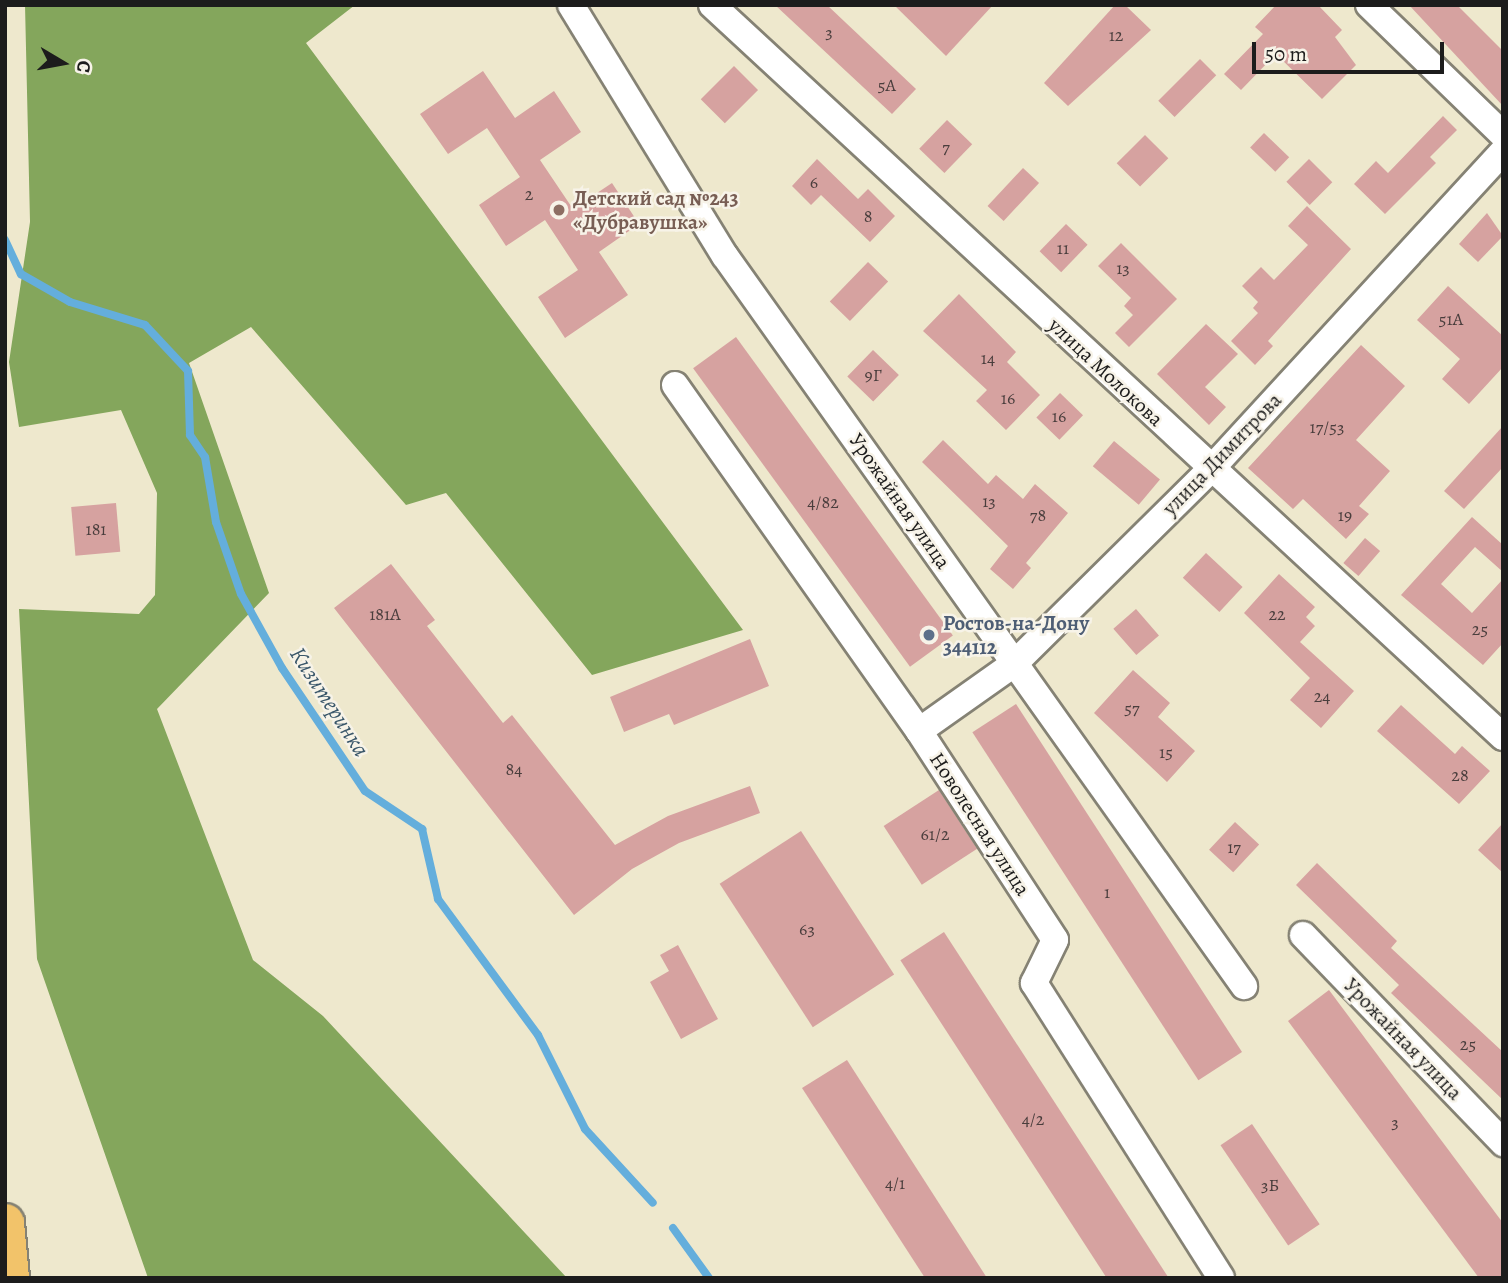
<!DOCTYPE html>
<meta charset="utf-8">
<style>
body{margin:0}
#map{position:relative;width:1508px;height:1283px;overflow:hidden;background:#eee8cd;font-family:Alegreya,serif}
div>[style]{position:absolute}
.forest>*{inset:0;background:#84a65c}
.stream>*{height:8px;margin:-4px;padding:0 4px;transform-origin:4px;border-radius:4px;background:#64aedc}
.building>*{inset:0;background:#d6a2a0;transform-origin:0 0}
.roads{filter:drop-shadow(2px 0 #858274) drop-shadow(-2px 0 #858274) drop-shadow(0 2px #858274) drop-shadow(0 -2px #858274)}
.street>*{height:26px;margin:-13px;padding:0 13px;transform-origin:13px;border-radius:13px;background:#fff}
.primary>*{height:38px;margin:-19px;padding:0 19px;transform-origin:19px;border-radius:19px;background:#f2c36a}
.dots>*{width:19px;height:19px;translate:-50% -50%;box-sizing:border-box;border:4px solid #f7f3e8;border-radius:50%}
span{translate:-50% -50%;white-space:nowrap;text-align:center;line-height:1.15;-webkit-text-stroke:5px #f7f3e8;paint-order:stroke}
.number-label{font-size:18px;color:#4a3e3d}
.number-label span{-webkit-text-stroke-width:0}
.education-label{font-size:21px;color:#785e54;font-weight:700}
.left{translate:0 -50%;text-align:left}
.street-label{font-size:21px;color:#1c1c1c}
.service-label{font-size:21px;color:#4e5e75;font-weight:700}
.water-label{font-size:23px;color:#395669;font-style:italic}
.frame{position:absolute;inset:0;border:7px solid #1c1c1c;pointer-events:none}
.north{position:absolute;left:28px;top:28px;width:70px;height:70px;-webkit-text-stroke:5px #f7f3e8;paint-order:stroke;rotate:100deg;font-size:19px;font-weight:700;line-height:28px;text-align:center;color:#1c1c1c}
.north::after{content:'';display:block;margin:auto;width:24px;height:32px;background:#1c1c1c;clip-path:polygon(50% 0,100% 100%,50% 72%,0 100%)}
.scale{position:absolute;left:1252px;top:42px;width:192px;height:32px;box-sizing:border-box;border:4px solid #1c1c1c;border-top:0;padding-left:9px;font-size:21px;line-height:24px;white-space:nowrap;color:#1c1c1c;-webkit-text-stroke:5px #f7f3e8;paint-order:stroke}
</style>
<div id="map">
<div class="forest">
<i style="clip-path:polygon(25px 5px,355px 5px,306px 43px,743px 630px,592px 675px,446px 493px,406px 505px,251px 327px,189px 363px,269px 593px,157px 709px,253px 960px,323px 1016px,567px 1278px,148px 1278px,37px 959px,19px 609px,139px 614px,155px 595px,157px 493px,121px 410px,19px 427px,9px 362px,30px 222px)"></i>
</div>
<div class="stream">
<i style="left:5px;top:240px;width:38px;rotate:65deg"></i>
<i style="left:21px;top:274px;width:56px;rotate:29.7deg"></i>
<i style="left:70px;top:302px;width:78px;rotate:17deg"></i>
<i style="left:145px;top:325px;width:63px;rotate:46.9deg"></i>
<i style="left:188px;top:371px;width:64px;rotate:88.2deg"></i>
<i style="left:190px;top:435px;width:27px;rotate:56deg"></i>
<i style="left:205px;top:457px;width:66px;rotate:80.4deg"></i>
<i style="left:216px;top:522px;width:76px;rotate:70.9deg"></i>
<i style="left:241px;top:594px;width:85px;rotate:61deg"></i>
<i style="left:282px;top:668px;width:148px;rotate:56deg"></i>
<i style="left:365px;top:791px;width:69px;rotate:33.7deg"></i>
<i style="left:422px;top:829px;width:72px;rotate:77.1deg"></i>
<i style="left:438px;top:899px;width:169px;rotate:53.7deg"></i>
<i style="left:538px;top:1035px;width:105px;rotate:63.4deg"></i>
<i style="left:585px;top:1129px;width:100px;rotate:47.4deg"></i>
<i style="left:673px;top:1228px;width:62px;rotate:54.2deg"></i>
</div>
<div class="building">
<i style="clip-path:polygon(775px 5px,827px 5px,916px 89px,892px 114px)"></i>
<i style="clip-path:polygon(894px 5px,993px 5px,946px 56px)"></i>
<i style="clip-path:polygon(1115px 5px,1125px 5px,1151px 30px,1068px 106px,1044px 83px)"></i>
<i style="clip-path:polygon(1276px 5px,1318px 5px,1342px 30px,1335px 37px,1356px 65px,1322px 99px,1276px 54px,1241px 90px,1224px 74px,1263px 34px,1255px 27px)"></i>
<i style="clip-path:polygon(1409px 5px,1457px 5px,1503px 51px,1503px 106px)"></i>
<i style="left:1200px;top:59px;width:23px;height:59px;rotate:45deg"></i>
<i style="left:734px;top:66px;width:34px;height:47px;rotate:45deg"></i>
<i style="clip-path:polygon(483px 71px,515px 118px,554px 91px,581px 132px,540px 160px,573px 209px,612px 183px,639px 224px,599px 252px,628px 295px,565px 338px,538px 297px,578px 270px,545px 220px,506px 246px,479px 205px,520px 177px,487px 128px,448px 154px,420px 114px)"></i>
<i style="clip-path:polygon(1443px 116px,1457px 130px,1430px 157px,1436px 163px,1385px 214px,1354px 184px,1376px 161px,1388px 173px)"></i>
<i style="left:947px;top:120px;width:35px;height:40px;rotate:44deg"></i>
<i style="left:1264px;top:133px;width:35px;height:20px;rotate:44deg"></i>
<i style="left:1145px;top:135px;width:33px;height:40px;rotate:45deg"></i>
<i style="clip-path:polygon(817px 159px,858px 199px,868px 189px,895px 216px,870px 242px,821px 195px,811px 205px,792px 186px)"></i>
<i style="left:1309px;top:159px;width:33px;height:32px;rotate:45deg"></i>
<i style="left:1023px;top:168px;width:22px;height:52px;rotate:43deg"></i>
<i style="clip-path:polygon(1307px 206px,1351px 249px,1268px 341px,1273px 346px,1255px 365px,1231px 341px,1258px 313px,1253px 308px,1258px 302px,1242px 286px,1261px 267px,1274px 280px,1308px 245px,1288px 226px)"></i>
<i style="clip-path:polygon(1487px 213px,1503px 236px,1478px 262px,1459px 244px)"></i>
<i style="left:1066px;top:224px;width:30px;height:38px;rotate:44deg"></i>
<i style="clip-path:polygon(1121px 243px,1177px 299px,1129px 347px,1115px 333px,1133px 315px,1124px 306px,1131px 298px,1098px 266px)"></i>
<i style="left:868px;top:262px;width:28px;height:55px;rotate:44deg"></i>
<i style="clip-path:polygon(1448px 286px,1503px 336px,1503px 367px,1469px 404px,1442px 379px,1460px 359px,1417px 320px)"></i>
<i style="clip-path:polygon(959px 294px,1016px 352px,1007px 362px,1040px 395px,1006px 430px,976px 401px,987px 390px,923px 331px)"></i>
<i style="clip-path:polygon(1206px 324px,1238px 354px,1205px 387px,1226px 407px,1209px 425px,1157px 374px)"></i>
<i style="left:736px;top:337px;width:369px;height:53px;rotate:54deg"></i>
<i style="clip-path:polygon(1361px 345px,1405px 386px,1356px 440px,1390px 471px,1359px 506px,1369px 514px,1346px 539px,1303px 499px,1293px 509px,1248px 468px)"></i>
<i style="left:873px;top:350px;width:36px;height:37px;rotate:44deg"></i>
<i style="left:1060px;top:393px;width:32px;height:34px;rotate:44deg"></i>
<i style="clip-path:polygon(1503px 426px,1503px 467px,1464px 509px,1444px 491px)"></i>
<i style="clip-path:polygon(943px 440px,988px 484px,996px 475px,1023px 499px,1035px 484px,1068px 513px,1026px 563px,1031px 568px,1013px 589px,990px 569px,1008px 546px,922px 462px)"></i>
<i style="left:1114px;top:441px;width:60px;height:33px;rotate:40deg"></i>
<i style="left:116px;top:503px;width:49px;height:45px;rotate:85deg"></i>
<i style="clip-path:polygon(1472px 517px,1503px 545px,1503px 572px,1475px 547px,1441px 584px,1472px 613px,1503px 579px,1503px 643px,1483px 665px,1401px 595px)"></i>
<i style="left:1365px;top:538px;width:20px;height:33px;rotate:41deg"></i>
<i style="left:1206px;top:553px;width:50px;height:34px;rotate:43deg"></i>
<i style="clip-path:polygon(391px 564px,435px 620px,427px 626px,503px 723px,512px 715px,615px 845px,668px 816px,750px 786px,760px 813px,679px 843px,632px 869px,574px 915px,334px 608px)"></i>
<i style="clip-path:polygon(1279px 574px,1315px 607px,1306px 617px,1315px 626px,1300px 642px,1354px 691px,1321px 728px,1290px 700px,1310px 678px,1244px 613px)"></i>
<i style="left:1136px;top:609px;width:35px;height:30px;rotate:49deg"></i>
<i style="clip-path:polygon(750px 639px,769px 686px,674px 725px,669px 714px,624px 732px,610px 697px)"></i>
<i style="clip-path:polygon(1133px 670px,1170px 703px,1158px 717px,1195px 751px,1167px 782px,1094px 713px)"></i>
<i style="left:1016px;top:704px;width:415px;height:52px;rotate:57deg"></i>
<i style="clip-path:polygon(1401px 705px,1455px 754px,1462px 746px,1490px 771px,1459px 804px,1377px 731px)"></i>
<i style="left:939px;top:790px;width:70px;height:66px;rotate:57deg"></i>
<i style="left:1235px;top:822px;width:33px;height:38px;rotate:43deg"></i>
<i style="clip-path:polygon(1503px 823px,1503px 873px,1478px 850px)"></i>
<i style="left:801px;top:831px;width:171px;height:97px;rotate:57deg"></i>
<i style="clip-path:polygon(1317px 863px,1397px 941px,1391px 948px,1503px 1052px,1503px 1100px,1391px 993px,1399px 985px,1296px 885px)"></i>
<i style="left:944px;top:932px;width:412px;height:52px;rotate:57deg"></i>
<i style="clip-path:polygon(678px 945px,718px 1019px,681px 1039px,650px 982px,669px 971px,660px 955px)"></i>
<i style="clip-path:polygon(1329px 990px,1503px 1223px,1503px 1278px,1479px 1278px,1288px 1021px)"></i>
<i style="clip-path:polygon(847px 1060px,987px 1278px,925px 1278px,802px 1088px)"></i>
<i style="left:1252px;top:1124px;width:121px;height:38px;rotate:56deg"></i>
</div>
<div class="roads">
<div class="street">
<i style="left:571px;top:5px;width:294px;rotate:58.5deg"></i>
<i style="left:725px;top:256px;width:896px;rotate:54.59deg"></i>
<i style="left:712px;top:5px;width:1078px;rotate:42.78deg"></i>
<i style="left:1369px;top:5px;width:187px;rotate:44.1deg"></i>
<i style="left:675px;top:385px;width:423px;rotate:54.8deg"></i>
<i style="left:919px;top:731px;width:249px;rotate:56.9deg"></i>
<i style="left:1055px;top:940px;width:48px;rotate:116deg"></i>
<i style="left:1034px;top:983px;width:349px;rotate:57.6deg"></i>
<i style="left:919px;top:731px;width:118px;rotate:-35.3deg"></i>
<i style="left:1015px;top:663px;width:276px;rotate:-44.7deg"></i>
<i style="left:1211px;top:469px;width:431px;rotate:-47.4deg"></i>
<i style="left:1303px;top:935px;width:289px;rotate:46.1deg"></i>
</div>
<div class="primary">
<i style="left:5px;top:1223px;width:55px;rotate:84.8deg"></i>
</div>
</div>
<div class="dots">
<i style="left:559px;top:210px;background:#8d6e63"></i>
<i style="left:929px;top:635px;background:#5c6f8a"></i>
</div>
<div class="number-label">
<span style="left:829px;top:32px">3</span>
<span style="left:1116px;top:35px">12</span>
<span style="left:887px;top:85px">5А</span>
<span style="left:946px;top:147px">7</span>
<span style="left:814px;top:182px">6</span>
<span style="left:529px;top:194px">2</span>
<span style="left:868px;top:216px">8</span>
<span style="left:1063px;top:248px">11</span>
<span style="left:1123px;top:268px">13</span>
<span style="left:1451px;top:319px">51А</span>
<span style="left:988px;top:358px">14</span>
<span style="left:873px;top:375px">9Г</span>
<span style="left:1008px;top:398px">16</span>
<span style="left:1059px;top:416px">16</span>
<span style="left:1327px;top:427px">17/53</span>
<span style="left:989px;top:501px">13</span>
<span style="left:823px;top:502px">4/82</span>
<span style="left:1038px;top:515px">78</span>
<span style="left:1345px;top:515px">19</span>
<span style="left:96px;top:529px">181</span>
<span style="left:385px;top:614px">181А</span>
<span style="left:1277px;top:614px">22</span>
<span style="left:1480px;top:629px">25</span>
<span style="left:1322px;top:696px">24</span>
<span style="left:1132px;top:708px">57</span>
<span style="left:1166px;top:752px">15</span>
<span style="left:514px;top:769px">84</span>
<span style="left:1460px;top:775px">28</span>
<span style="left:935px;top:834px">61/2</span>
<span style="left:1234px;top:847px">17</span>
<span style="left:1107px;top:892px">1</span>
<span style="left:807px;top:929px">63</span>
<span style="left:1468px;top:1044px">25</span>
<span style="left:1033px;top:1119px">4/2</span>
<span style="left:1395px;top:1122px">3</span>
<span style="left:895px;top:1183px">4/1</span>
<span style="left:1270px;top:1185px">3Б</span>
</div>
<div class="education-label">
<span class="left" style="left:573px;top:210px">Детский сад №243<br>«Дубравушка»</span>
</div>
<div class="street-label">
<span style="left:1106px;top:372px;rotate:43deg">улица Молокова</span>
<span style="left:1222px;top:454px;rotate:-46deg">улица Димитрова</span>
<span style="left:900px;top:501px;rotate:55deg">Урожайная улица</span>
<span style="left:980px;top:824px;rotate:57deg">Новолесная улица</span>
<span style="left:1403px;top:1039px;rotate:46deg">Урожайная улица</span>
</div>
<div class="service-label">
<span class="left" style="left:943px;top:635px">Ростов-на-Дону<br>344112</span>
</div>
<div class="water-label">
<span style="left:329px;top:702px;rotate:57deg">Кизитеринка</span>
</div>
<div class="frame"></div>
<div class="north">С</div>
<div class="scale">50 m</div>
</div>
